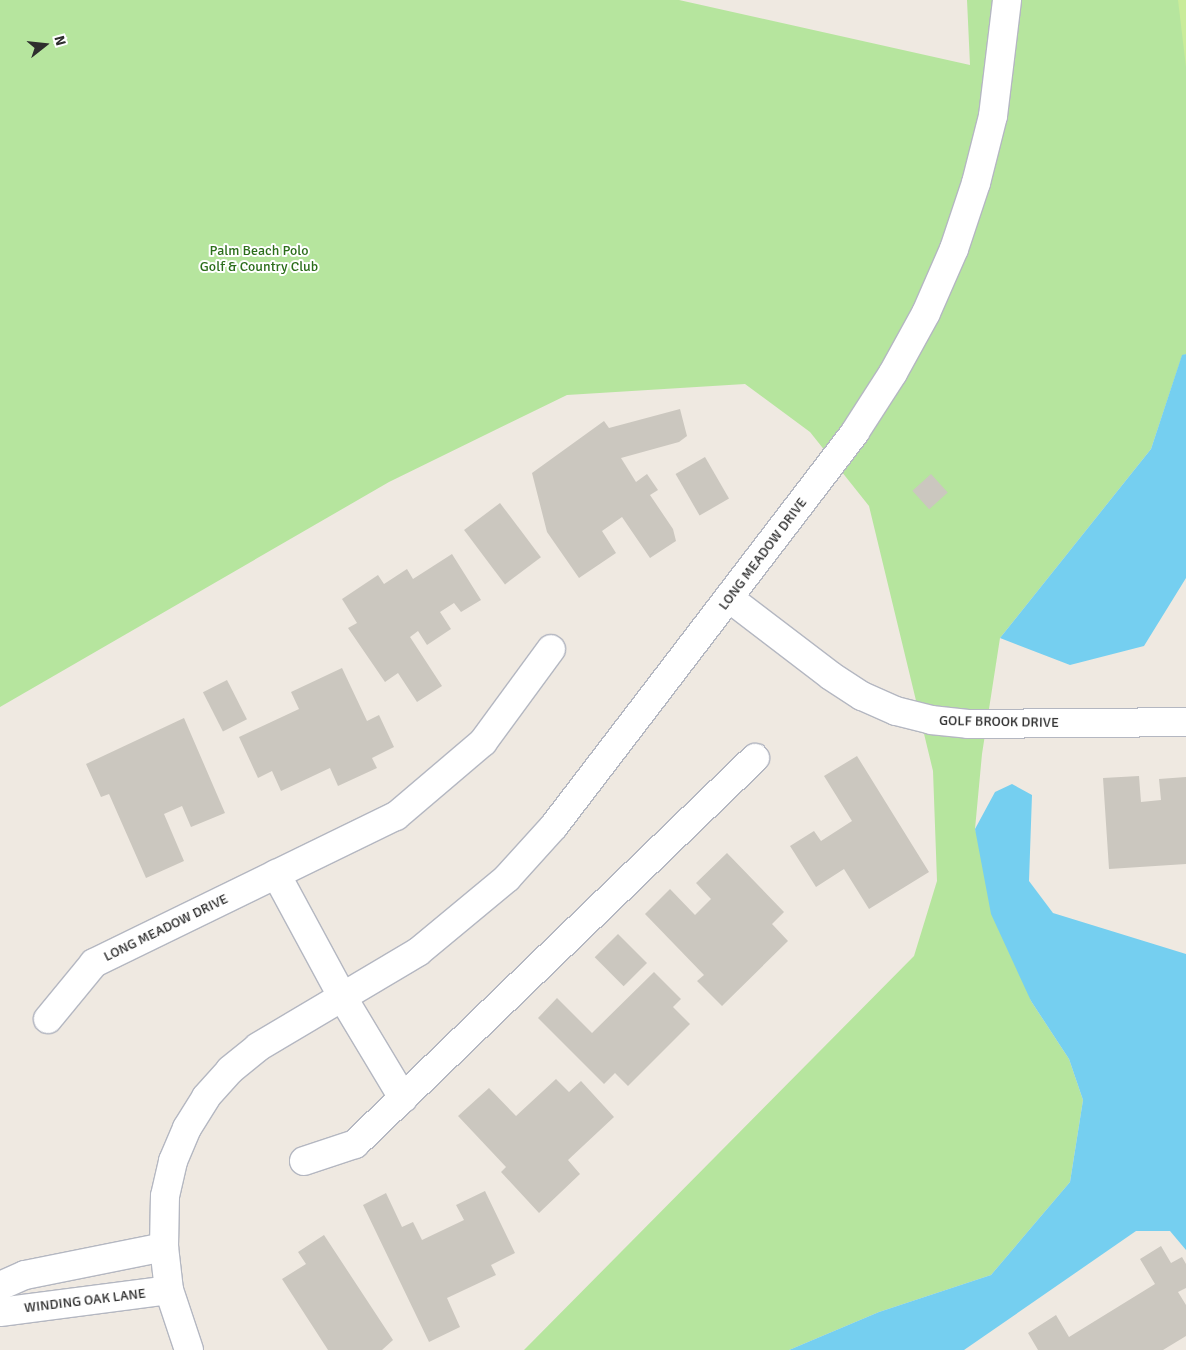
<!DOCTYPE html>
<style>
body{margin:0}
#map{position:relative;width:1186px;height:1350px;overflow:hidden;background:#efe9e1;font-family:Signika,sans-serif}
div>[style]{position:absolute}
.green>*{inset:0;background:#b6e59e}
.pitch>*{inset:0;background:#c9ec9a}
.water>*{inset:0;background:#75cff0}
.building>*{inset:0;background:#cbc7bf;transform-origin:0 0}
.roads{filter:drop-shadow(1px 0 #b4b7c1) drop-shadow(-1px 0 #b4b7c1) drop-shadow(0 1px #b4b7c1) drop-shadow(0 -1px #b4b7c1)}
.minor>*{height:28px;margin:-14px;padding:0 14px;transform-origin:14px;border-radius:14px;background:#fff}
span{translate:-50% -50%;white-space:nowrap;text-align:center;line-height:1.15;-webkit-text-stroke:4px #fff;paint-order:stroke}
.park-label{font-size:14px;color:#2c6e1b}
.street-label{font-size:14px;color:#2e2e2e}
.north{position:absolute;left:20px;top:20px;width:50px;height:50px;-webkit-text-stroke:4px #fff;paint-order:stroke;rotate:74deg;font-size:14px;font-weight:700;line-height:20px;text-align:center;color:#2e2e2e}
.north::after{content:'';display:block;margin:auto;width:18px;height:22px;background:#2e2e2e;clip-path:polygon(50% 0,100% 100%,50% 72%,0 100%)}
</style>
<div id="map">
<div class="green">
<i style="clip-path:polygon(0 0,679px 0,970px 65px,967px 0,1186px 0,1186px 354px,1182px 356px,1151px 449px,1000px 638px,982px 754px,975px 829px,1031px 1001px,1069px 1059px,1083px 1100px,1070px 1182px,991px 1275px,879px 1312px,789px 1350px,524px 1350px,914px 956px,937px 881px,933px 771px,869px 506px,810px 432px,745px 384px,567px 395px,389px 482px,0 707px)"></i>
</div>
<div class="pitch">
<i style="clip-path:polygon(1178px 0,1186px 0,1186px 67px)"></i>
</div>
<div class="water">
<i style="clip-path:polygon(1186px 354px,1186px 578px,1144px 646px,1070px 665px,1000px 638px,1151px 449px,1182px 355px)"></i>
<i style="clip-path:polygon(1012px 784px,1032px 795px,1029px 881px,1053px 913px,1186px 954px,1186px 1250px,1170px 1231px,1136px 1231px,964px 1350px,789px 1350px,879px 1312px,991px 1275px,1070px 1182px,1083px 1100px,1069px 1059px,1031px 1001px,991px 914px,975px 829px,995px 792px)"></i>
</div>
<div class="building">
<i style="clip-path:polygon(680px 409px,687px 436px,679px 442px,621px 458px,636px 482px,647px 474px,658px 490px,650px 495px,673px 529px,676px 541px,650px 558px,622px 517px,602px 531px,616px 553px,579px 578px,547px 532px,532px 473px,604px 421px,609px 428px)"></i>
<i style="left:705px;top:457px;width:48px;height:34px;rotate:60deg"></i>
<i style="left:931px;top:474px;width:25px;height:25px;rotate:48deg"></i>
<i style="left:500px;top:503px;width:68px;height:45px;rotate:53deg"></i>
<i style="clip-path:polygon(452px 554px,481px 600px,461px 612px,454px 603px,440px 612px,451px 629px,427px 645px,418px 631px,410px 637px,442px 686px,417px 702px,398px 673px,385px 682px,348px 628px,357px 623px,342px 599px,378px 575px,384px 584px,407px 569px,413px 579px)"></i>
<i style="clip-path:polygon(342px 668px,367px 721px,379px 715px,394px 747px,372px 758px,377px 768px,338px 786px,330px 768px,281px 791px,272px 771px,258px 778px,239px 737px,299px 709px,291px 692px)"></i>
<i style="left:227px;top:680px;width:44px;height:27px;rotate:63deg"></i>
<i style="clip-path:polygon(184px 718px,225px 813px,191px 827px,182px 806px,164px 814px,184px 861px,146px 878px,109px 794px,101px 797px,86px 764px)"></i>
<i style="clip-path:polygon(857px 756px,929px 872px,869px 909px,844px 869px,816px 887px,790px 846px,814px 831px,821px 841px,852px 821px,824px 776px)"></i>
<i style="clip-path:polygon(1139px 776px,1141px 802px,1161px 800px,1159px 779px,1186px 777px,1186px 864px,1109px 869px,1103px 778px)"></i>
<i style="clip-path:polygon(727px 853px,784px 912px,772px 924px,788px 941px,722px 1006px,697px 981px,704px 975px,645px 914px,670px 889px,695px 915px,711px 899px,696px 883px)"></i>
<i style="left:618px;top:934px;width:41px;height:33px;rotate:45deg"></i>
<i style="clip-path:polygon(654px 972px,681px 999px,673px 1007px,690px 1024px,628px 1086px,615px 1073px,604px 1084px,538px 1018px,557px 998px,592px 1033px)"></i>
<i style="clip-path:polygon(556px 1079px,569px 1092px,581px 1081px,614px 1117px,568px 1160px,580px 1174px,539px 1213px,501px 1172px,506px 1167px,458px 1116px,489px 1088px,516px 1116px)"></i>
<i style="clip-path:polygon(485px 1191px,515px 1253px,491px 1265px,496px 1275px,447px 1298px,460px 1327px,429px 1342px,363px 1205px,386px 1193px,402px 1227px,413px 1222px,422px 1240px,464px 1220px,456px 1205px)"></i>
<i style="clip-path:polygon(324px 1235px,393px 1340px,382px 1350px,328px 1350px,282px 1279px,306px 1264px,298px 1252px)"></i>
<i style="clip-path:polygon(1161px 1246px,1171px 1263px,1182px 1257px,1186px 1264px,1186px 1288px,1178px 1292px,1186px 1305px,1186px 1336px,1163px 1350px,1038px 1350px,1028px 1333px,1056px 1315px,1069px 1337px,1155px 1284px,1140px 1259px)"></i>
</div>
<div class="roads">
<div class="minor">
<i style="left:729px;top:598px;width:128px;rotate:37.4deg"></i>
<i style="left:831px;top:676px;width:37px;rotate:33deg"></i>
<i style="left:862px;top:696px;width:37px;rotate:24deg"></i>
<i style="left:896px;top:711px;width:36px;rotate:14deg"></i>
<i style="left:931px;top:720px;width:37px;rotate:6deg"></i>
<i style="left:968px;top:724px;width:218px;rotate:-0.5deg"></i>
<i style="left:276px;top:874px;width:141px;rotate:61.6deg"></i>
<i style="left:343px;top:998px;width:117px;rotate:59deg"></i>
<i style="left:48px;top:1019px;width:72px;rotate:-50.6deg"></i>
<i style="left:94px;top:963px;width:336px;rotate:-26deg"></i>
<i style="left:396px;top:816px;width:114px;rotate:-40.4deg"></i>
<i style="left:483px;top:742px;width:115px;rotate:-53.8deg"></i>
<i style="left:304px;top:1161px;width:54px;rotate:-18.4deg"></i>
<i style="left:355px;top:1144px;width:556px;rotate:-43.98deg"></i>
<i style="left:0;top:1286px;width:27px;rotate:-24deg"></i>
<i style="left:25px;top:1275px;width:142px;rotate:-11.4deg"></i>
<i style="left:0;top:1312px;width:170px;rotate:-7.4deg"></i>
<i style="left:189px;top:1350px;width:63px;rotate:-108.4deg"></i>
<i style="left:169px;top:1290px;width:43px;rotate:-96.6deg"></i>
<i style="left:164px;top:1247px;width:51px;rotate:-88.9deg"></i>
<i style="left:165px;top:1196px;width:36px;rotate:-77deg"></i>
<i style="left:173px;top:1161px;width:36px;rotate:-67deg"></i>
<i style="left:187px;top:1128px;width:36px;rotate:-58deg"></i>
<i style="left:206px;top:1097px;width:36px;rotate:-48deg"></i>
<i style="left:230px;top:1070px;width:36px;rotate:-39deg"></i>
<i style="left:258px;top:1047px;width:186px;rotate:-30.7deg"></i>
<i style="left:418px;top:952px;width:116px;rotate:-39.7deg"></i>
<i style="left:507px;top:878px;width:70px;rotate:-47.9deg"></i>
<i style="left:554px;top:826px;width:496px;rotate:-52.6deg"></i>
<i style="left:855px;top:432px;width:70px;rotate:-57.2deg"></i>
<i style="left:893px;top:373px;width:68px;rotate:-61.2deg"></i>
<i style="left:926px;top:313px;width:70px;rotate:-66.4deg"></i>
<i style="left:954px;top:249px;width:70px;rotate:-71.6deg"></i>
<i style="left:976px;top:183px;width:69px;rotate:-75.8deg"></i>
<i style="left:993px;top:116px;width:117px;rotate:-83.1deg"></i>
</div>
</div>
<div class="park-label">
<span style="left:259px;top:259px">Palm Beach Polo<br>Golf &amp; Country Club</span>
</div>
<div class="street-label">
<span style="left:763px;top:554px;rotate:-53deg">LONG MEADOW DRIVE</span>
<span style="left:999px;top:722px;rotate:1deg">GOLF BROOK DRIVE</span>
<span style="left:166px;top:928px;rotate:-26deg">LONG MEADOW DRIVE</span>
<span style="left:85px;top:1301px;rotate:-7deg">WINDING OAK LANE</span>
</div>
<div class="north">N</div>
</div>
